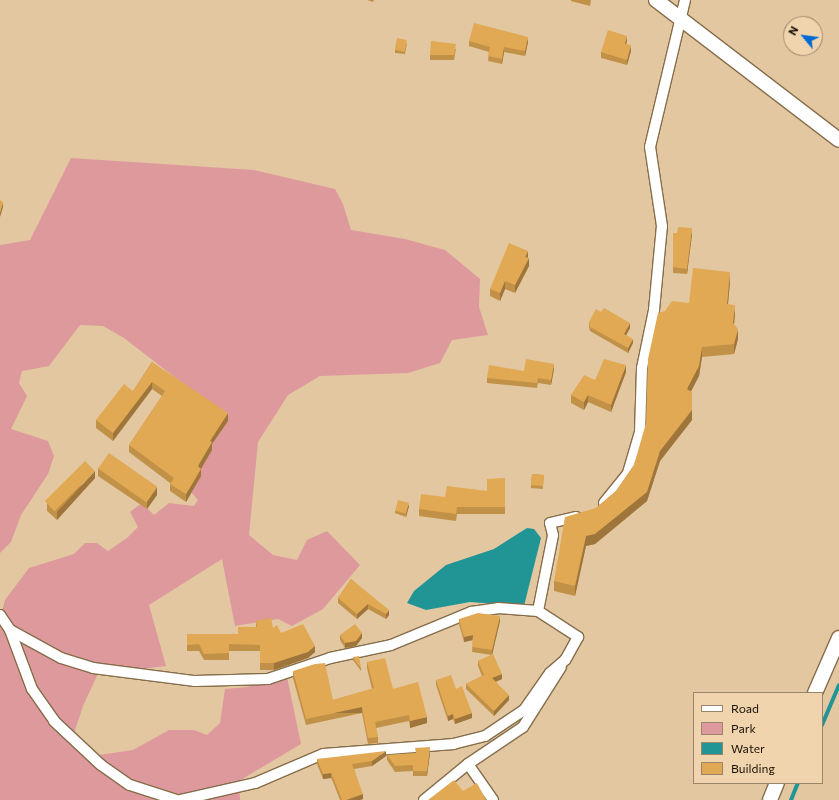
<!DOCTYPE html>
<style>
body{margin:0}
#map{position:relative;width:839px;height:800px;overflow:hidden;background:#e2c7a1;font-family:Commissioner,sans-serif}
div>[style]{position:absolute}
.green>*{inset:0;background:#de999d}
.water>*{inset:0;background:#219596}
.stream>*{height:4px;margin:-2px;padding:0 2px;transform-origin:2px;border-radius:2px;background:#219596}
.roads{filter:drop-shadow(1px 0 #866d4a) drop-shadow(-1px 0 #866d4a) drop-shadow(0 1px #866d4a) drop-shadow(0 -1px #866d4a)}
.street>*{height:10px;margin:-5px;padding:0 5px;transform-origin:5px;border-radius:5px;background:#fff}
.secondary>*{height:14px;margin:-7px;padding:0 7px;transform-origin:7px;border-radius:7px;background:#fff}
.wall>*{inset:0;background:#c29148;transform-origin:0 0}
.shaded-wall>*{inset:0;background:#9e763b;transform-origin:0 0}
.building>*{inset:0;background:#e1a954;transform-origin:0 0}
span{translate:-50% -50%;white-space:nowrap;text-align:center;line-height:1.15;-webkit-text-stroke:3.5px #f0d4ae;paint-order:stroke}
.legend{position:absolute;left:693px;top:692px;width:130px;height:92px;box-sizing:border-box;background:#f0d4ae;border:1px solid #9a856a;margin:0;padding:5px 7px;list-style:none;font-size:12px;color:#180f03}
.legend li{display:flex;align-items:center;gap:8px;height:20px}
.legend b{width:20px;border:1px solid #9a856a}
.north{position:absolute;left:783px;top:16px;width:40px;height:40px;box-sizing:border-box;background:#f0d4ae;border:1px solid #9a856a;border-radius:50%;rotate:299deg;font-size:11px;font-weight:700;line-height:16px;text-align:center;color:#180f03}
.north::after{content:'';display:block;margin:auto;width:14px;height:18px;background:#006ad2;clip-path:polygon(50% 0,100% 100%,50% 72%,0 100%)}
</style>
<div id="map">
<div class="green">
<i style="clip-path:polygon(71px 158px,254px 170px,335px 189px,343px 204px,351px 230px,405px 239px,445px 250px,480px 279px,479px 307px,488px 335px,452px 340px,440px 363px,408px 373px,320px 376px,288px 395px,258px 442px,249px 535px,273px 555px,297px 560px,307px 540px,327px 531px,360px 565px,323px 609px,292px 626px,278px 619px,235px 626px,222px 559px,149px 605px,166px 666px,142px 669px,101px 667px,83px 706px,74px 733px,99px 755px,133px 750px,169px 730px,194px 730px,207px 735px,220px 723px,225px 689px,247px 687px,287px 677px,301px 744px,239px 781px,240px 800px,0 800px,0 619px,5px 600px,29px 568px,74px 554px,85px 543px,97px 543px,108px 551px,127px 538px,138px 527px,130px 512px,142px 503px,154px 515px,169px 503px,194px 506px,198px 500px,190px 491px,213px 407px,124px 338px,103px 326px,80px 325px,49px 366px,22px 371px,19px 383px,27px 396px,11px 429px,48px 441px,54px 456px,48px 474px,21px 515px,11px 542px,0 553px,0 245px,30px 240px)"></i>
</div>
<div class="water">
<i style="clip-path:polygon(527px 528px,534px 529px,541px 538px,524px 606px,470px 602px,426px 610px,407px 603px,414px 591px,446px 565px,494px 549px)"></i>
</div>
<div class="stream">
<i style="left:822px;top:725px;width:43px;rotate:-67deg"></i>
<i style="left:791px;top:800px;width:18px;rotate:-68deg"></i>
</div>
<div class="roads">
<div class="street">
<i style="left:604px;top:503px;width:38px;rotate:-51deg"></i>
<i style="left:628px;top:473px;width:43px;rotate:-73.7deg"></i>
<i style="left:640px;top:432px;width:64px;rotate:-88.2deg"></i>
<i style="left:642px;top:368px;width:59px;rotate:-78.3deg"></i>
<i style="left:654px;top:310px;width:84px;rotate:-84.6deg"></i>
<i style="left:662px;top:226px;width:80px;rotate:-98.6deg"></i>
<i style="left:650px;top:147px;width:151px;rotate:-76.6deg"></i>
<i style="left:538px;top:611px;width:77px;rotate:-78.8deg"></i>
<i style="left:553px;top:535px;width:12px;rotate:-104deg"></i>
<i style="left:550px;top:523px;width:27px;rotate:-13deg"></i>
<i style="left:0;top:615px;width:18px;rotate:56deg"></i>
<i style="left:10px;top:630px;width:63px;rotate:69.6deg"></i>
<i style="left:32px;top:689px;width:39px;rotate:55deg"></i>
<i style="left:54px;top:721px;width:64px;rotate:43.1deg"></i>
<i style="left:101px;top:765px;width:35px;rotate:35deg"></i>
<i style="left:130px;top:785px;width:49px;rotate:17.7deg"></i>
<i style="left:10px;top:630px;width:58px;rotate:28.8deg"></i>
<i style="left:61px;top:658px;width:34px;rotate:17deg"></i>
<i style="left:93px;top:668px;width:103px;rotate:7.3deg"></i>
<i style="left:195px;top:681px;width:73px;rotate:-1.6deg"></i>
<i style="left:268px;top:679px;width:65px;rotate:-18.7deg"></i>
<i style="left:330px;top:658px;width:62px;rotate:-12deg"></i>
<i style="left:391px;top:645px;width:87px;rotate:-22.4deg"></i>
<i style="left:471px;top:612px;width:27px;rotate:-8deg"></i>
<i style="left:498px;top:608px;width:40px;rotate:4.3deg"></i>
<i style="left:538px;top:611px;width:48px;rotate:33deg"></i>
<i style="left:578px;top:637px;width:26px;rotate:119deg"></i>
<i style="left:565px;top:660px;width:20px;rotate:139deg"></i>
<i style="left:550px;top:673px;width:45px;rotate:125.1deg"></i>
<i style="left:524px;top:710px;width:47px;rotate:146.3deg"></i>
<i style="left:485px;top:736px;width:32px;rotate:166deg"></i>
<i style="left:454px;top:744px;width:131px;rotate:175.6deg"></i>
<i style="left:323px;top:754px;width:74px;rotate:156.9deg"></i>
<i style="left:255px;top:783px;width:76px;rotate:167.1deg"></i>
<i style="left:468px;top:764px;width:44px;rotate:55.2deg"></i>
<i style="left:424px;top:800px;width:57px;rotate:-39.3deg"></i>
<i style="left:468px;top:764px;width:66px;rotate:-33.9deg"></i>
<i style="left:523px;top:727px;width:71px;rotate:-57.7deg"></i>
</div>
<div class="secondary">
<i style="left:656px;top:0;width:230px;rotate:37.4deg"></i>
<i style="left:815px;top:693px;width:60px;rotate:-66.4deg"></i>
<i style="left:770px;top:800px;width:18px;rotate:-68deg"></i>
</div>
</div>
<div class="wall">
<i style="clip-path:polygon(367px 0,374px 0,373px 2px)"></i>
<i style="clip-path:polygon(571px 0,591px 0,590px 6px,571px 1px)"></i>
<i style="clip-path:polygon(469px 41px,528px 42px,525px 56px,504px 52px,502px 64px,488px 61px,489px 52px,469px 46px)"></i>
<i style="clip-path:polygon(627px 41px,626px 44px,631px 51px,627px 65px,601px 58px,601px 52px)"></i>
<i style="clip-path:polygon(407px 43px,405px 54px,395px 53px,395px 50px)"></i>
<i style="clip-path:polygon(456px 49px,454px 60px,430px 60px,430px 55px)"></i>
<i style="clip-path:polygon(673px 233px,692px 234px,687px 274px,673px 273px)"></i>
<i style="clip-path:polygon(528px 258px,529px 266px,515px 293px,505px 289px,500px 301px,490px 296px,490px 289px)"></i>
<i style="clip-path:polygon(730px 282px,728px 304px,735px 315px,734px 324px,738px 339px,734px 354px,702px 357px,699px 376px,691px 391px,692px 420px,660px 461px,647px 501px,595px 544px,586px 546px,575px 596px,554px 591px,554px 581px,596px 508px,616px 491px,634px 465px,689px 303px)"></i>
<i style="clip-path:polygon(589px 322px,630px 328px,626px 335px,633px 343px,628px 353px,590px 331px,589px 327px)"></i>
<i style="clip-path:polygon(152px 362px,228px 421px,212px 444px,212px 450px,201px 469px,201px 476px,186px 502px,170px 491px,170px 483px,129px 452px,129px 445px,162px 396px,152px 389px,113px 441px,96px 428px,96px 420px,133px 391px)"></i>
<i style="clip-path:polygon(554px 369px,551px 385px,538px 383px,537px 388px,487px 383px,487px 378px,524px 371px)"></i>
<i style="clip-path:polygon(626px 372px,611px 412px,588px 402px,584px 410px,571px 403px,571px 395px,595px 380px)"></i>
<i style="clip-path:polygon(98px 468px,157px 495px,147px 509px,98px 476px)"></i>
<i style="left:532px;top:474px;width:12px;height:14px;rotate:5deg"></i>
<i style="clip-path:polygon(95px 478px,57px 520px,47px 511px,47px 503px)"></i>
<i style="clip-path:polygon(505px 478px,505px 514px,457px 514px,456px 521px,419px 516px,419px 509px,445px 497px,487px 491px)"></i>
<i style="clip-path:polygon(409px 506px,406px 517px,395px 513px,395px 511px)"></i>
<i style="clip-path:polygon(351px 579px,389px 615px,386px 619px,368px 609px,357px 619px,338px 603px,338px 598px)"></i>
<i style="clip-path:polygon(459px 619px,500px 621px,492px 655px,502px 679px,496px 682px,509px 700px,494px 716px,466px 689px,466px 684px,482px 676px,478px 666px,478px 661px,492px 655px,472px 652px,473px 640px,464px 642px,459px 624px)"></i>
<i style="clip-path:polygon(256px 621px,273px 628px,281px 633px,315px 652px,308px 658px,274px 670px,260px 670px,260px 651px,229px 651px,229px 660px,204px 660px,199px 651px,187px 651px,187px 634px,238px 634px,256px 627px)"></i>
<i style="clip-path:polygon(340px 635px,362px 638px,356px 646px,345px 648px,340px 640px)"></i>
<i style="clip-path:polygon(353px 657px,361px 668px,361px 671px,353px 660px)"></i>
<i style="clip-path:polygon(367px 662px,427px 723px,410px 728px,409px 721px,376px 728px,378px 737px,378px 743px,368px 744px,362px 713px,306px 725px,293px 678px,293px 671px,333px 700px,372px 689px,367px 668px)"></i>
<i style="clip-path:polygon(436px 680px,456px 689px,472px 718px,455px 724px,453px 719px,448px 721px,436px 685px)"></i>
<i style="clip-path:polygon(430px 753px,427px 776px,413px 776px,413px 771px,395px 772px,387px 760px,387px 755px)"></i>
<i style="clip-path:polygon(386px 756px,372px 766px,354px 769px,363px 799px,360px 800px,340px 800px,333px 782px,331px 778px,323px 779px,317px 764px,317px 759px)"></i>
</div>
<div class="shaded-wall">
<i style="clip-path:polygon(627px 36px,627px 41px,625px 49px,625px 44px)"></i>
<i style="clip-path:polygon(528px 37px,528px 42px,525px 56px,525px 51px)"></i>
<i style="clip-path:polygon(631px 45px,631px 51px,627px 65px,627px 60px)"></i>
<i style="clip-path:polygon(504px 47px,504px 52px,502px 64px,502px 59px)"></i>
<i style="clip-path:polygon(3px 202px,3px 207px,0 217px,0 212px)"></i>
<i style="clip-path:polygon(692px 228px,692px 234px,687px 274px,687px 269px)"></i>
<i style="clip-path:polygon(528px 251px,528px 259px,525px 257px)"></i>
<i style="clip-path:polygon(529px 258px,529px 266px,515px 293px,515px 285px)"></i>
<i style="clip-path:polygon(730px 272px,730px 282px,727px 314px,727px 304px)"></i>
<i style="clip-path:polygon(505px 281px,505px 289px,500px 301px,500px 293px)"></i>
<i style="clip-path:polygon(735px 305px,735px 315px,733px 333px,733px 323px)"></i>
<i style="clip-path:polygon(630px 323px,630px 328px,624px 339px,624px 334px)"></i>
<i style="clip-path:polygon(738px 329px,738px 339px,734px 354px,734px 344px)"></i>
<i style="clip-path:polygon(633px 339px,633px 343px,628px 353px,628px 348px)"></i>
<i style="clip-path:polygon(702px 347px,702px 357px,699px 376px,687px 399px,687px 389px)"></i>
<i style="clip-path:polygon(554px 364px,554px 369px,551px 385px,551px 380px)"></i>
<i style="clip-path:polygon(626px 365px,626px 372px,611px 412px,611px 405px)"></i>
<i style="clip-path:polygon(152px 382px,152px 389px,113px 441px,113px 433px)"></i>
<i style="clip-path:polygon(692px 392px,692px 420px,660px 461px,647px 501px,595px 544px,586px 546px,575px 596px,575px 586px,586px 536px,660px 451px)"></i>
<i style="clip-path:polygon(588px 395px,588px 402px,584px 410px,584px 402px)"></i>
<i style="clip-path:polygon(228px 413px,228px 421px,212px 444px,212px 450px,198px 474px,198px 466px,210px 441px)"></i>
<i style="clip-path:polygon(201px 469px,201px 476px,186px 502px,186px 494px)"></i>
<i style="clip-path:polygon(95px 471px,95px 478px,57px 520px,57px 512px)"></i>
<i style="clip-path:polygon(157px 487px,157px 495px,147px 509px,147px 502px)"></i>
<i style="clip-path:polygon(409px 503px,409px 506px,406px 517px,406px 514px)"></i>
<i style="clip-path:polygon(368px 604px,368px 609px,357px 619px,357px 614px)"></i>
<i style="clip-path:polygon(389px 610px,389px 615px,386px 619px,386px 614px)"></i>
<i style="clip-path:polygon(500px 616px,500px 621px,492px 655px,492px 650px)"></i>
<i style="clip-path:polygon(362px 633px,362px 638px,356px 646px,345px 648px,345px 643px)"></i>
<i style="clip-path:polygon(473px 635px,473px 640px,464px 642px,464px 637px)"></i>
<i style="clip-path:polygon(315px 646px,315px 652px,308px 658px,274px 670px,274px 663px)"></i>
<i style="clip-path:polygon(502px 674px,502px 679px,492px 683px,492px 678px)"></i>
<i style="clip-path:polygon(509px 695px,509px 700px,494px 716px,494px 711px)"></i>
<i style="left:362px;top:707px;width:6px;height:57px;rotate:90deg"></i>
<i style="clip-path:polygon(472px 713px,472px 718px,455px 724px,455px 719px)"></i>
<i style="clip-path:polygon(453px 714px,453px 719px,448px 721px,448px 716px)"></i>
<i style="clip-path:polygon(427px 717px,427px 723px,410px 728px,410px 721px)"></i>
<i style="clip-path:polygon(430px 747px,430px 753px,427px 776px,427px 771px)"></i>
<i style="clip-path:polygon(386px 751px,386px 756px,372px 766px,372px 761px)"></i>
<i style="clip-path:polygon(331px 773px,331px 778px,323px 779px,323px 774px)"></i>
<i style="clip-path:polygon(363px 794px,363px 799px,360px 800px,346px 800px)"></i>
</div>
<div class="building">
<i style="clip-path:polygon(474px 23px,528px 37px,525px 51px,504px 47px,502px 59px,488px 56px,490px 47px,469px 41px)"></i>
<i style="clip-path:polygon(608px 30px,627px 36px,625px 44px,631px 45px,627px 60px,601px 52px)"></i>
<i style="left:397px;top:38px;width:10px;height:12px;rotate:11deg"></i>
<i style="clip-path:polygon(431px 41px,456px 44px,454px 55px,430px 55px)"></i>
<i style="clip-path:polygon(0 200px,3px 202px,0 212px)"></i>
<i style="clip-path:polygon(678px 227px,692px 228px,687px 269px,673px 267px,673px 233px,677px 233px)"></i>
<i style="clip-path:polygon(509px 243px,528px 251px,525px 257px,529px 258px,515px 285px,505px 281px,500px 293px,490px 289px)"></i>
<i style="clip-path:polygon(693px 268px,730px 272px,727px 304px,735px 305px,733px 323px,738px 329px,734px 344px,702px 347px,699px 366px,687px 389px,692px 392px,692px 410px,660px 451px,647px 492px,595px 534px,586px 536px,575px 586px,554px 581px,565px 517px,596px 508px,616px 491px,634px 465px,646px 423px,648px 359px,658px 313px,665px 311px,672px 301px,689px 303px)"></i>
<i style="clip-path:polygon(604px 308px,630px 323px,624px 334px,633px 339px,628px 348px,590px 327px,589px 322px,596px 309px,601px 312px)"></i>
<i style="clip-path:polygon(526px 359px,554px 364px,551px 380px,538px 378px,537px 383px,487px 378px,489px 365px,524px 371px)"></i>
<i style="clip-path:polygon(604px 359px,626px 365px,611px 405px,588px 395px,584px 402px,571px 395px,584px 375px,595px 380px)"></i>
<i style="clip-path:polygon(152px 362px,228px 413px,210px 441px,212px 442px,198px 466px,201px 469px,186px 494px,170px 484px,174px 478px,129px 445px,165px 391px,152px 382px,113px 433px,96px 420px,124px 384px,133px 391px)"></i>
<i style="left:109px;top:453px;width:59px;height:19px;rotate:35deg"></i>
<i style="left:85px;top:461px;width:14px;height:57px;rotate:45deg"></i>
<i style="left:532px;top:474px;width:12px;height:11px;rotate:5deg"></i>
<i style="clip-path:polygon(505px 478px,505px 507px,457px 507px,456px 514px,419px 509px,421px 494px,445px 497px,447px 486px,487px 491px,487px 479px)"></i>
<i style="left:398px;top:500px;width:11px;height:11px;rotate:15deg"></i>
<i style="clip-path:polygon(351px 579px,389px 610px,386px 614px,368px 604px,357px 614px,338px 598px)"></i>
<i style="clip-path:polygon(478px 613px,500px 616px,492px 650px,472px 647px,473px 635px,464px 637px,459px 619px)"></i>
<i style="clip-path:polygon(271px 618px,273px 628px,277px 625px,281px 633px,303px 624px,315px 646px,308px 652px,274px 663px,260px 663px,260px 645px,229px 644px,229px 653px,204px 654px,199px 644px,187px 645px,187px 634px,238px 634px,238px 627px,257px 627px,256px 621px)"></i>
<i style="clip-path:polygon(355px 624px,362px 633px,356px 641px,345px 643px,340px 635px)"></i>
<i style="clip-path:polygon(493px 654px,502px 674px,492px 678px,509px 695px,494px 711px,466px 684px,484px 675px,478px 661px)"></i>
<i style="clip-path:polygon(359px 656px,361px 668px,353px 657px)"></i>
<i style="clip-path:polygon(385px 658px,393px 689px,418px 682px,427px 717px,410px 721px,409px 715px,375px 722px,378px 737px,368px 738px,362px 707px,306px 719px,293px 671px,315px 664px,325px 663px,333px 700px,374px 688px,367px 662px)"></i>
<i style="clip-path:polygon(451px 675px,456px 689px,462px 686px,472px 713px,455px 719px,453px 714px,448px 716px,436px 680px)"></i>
<i style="clip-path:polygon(430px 747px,427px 771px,413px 771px,413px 765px,395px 766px,387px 755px,416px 753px,415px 748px)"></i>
<i style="clip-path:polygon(386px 751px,372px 761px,352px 764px,363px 794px,346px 800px,342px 800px,333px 777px,331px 773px,323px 774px,317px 759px)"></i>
<i style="clip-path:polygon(454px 780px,463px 791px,477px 783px,486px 800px,428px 800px)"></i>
</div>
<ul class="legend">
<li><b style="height:5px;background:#fff"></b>Road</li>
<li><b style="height:11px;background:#de999d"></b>Park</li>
<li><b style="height:11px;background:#219596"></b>Water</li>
<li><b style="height:11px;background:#e1a954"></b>Building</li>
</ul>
<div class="north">N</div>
</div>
